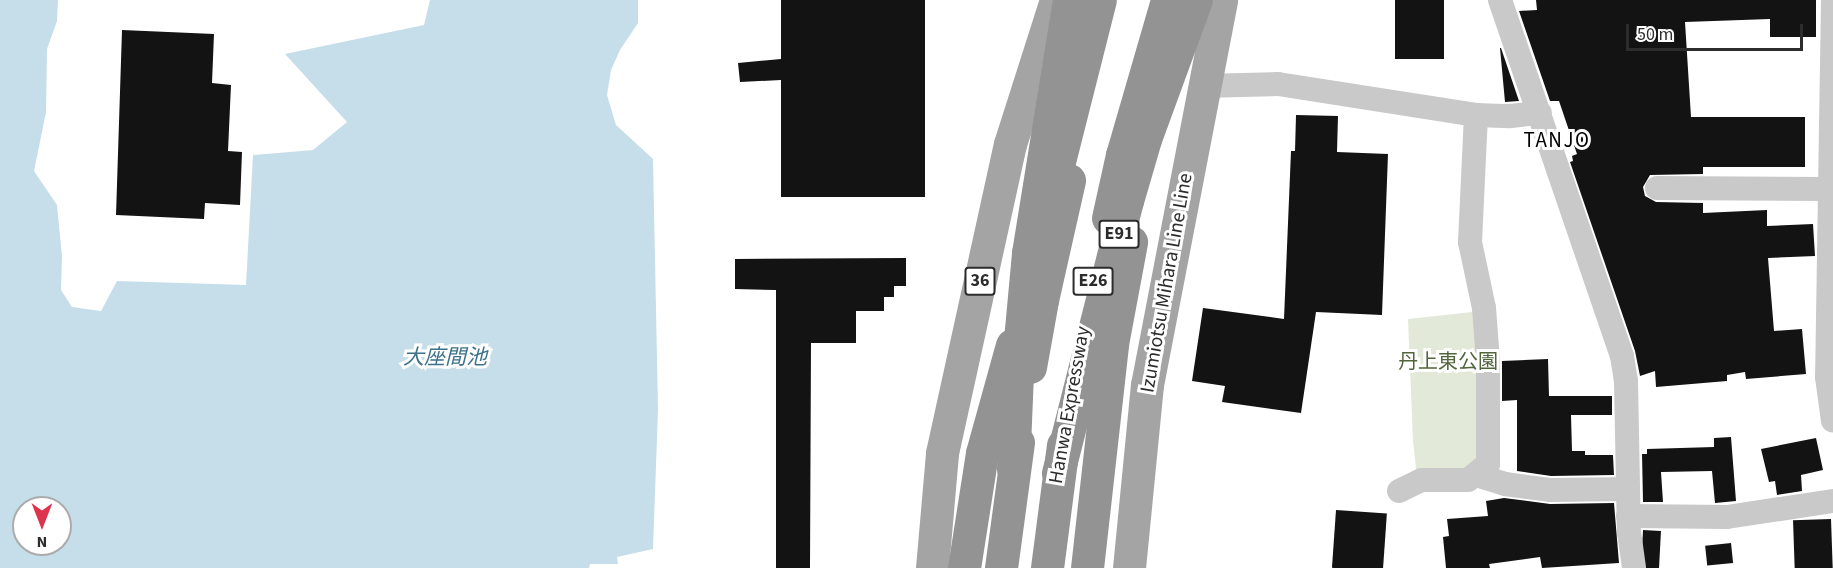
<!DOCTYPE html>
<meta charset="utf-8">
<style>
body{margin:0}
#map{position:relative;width:1833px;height:568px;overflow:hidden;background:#fff;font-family:"Source Sans 3","Noto Sans JP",sans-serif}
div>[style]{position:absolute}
.green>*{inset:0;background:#e3e9d9}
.water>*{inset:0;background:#c6dee9}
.building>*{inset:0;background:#131313;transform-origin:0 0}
.minor>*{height:24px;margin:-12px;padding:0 12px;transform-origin:12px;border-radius:12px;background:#c9c9c9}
.primary>*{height:33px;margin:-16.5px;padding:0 16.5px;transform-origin:16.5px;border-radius:16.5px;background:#a4a4a4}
.motorway>*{height:33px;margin:-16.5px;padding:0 16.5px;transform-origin:16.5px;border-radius:16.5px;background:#939393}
.motorway-bridge>*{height:33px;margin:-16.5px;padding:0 16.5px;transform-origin:16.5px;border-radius:16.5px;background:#939393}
span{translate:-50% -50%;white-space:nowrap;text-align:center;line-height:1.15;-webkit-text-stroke:6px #fff;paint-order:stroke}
.shield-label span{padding:2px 4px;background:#fff;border:2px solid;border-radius:4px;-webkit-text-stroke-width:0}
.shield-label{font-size:18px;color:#2c2c2c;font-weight:700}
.street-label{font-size:20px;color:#2c2c2c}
.park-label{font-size:20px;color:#52653b}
.neighbourhood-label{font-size:21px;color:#000;letter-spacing:1.5px}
.water-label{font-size:21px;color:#3e728a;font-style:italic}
.north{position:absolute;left:12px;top:496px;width:60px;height:60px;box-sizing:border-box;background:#fff;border:2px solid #ababab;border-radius:50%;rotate:180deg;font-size:16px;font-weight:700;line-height:24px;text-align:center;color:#2c2c2c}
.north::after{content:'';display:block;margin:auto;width:21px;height:27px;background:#de334c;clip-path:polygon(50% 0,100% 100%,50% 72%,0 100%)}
.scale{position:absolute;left:1626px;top:24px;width:177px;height:27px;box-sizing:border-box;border:3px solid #2c2c2c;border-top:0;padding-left:8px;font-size:18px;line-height:21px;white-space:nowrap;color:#2c2c2c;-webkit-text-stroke:4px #fff;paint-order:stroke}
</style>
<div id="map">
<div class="green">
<i style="clip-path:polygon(1481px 311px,1476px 475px,1417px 477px,1413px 441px,1408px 319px)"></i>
</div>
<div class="water">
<i style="clip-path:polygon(evenodd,0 0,58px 0,57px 21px,47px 49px,46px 112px,34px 171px,57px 205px,62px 256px,61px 290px,72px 307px,101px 311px,117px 281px,246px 285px,253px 155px,313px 150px,347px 122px,285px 54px,424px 25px,430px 0,638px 0,638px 23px,620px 50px,611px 70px,607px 95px,616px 125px,653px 159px,658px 410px,653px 549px,617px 557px,618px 564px,590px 564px,589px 568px,0 568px,0 0,24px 508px,60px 508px,60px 544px,24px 544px,24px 508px)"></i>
</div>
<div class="building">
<i style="clip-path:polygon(781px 0,925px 0,925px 197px,781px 197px,781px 80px,740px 82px,738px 63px,781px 59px)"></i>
<i style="left:1395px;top:0;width:49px;height:59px"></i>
<i style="clip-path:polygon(1536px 0,1816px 0,1816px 37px,1770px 37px,1770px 19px,1685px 22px,1691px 117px,1805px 117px,1805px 167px,1703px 167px,1703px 174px,1650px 175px,1643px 187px,1645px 196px,1656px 202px,1703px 203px,1703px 213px,1767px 210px,1767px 226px,1813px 224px,1815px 256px,1768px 258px,1774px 331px,1802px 329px,1806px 374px,1746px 379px,1745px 372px,1727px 375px,1727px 381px,1656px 387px,1655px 371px,1640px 376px,1635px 351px,1570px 162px,1573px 161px,1572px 156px,1577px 154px,1559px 101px,1550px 101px,1519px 11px,1537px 10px)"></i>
<i style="clip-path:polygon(122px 30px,214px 34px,212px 83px,231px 85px,228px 151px,242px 152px,240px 205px,205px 203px,204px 219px,116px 215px)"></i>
<i style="clip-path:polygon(1500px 48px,1501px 48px,1519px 101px,1505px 102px)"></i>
<i style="clip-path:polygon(1296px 115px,1338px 116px,1337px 152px,1388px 154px,1382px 315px,1316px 312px,1301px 413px,1222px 402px,1225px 386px,1192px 381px,1203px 308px,1284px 319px,1291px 151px,1295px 151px)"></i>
<i style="clip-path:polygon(906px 258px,906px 286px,894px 286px,894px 297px,884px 297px,884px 311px,856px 311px,856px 343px,811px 343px,810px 568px,776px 568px,776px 290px,735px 289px,735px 259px)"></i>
<i style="clip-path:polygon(1548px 359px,1549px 396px,1612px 396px,1612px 415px,1571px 415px,1572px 451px,1585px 451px,1585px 455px,1613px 455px,1614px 475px,1551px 476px,1517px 471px,1517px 400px,1502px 401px,1502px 361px)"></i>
<i style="clip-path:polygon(1731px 437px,1736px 501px,1715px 503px,1712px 471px,1661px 472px,1663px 502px,1643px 502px,1642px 454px,1647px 454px,1647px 449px,1714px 447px,1714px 438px)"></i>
<i style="clip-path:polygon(1816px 438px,1823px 470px,1801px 475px,1802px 491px,1777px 495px,1775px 481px,1769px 482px,1761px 449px)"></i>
<i style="clip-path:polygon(1504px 498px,1550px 504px,1614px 503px,1619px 563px,1542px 568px,1540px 557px,1489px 564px,1490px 568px,1446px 568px,1443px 537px,1449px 536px,1447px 519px,1488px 516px,1486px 501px)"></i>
<i style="left:1336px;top:510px;width:51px;height:58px;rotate:4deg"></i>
<i style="left:1831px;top:519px;width:49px;height:38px;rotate:88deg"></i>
<i style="left:1643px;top:530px;width:18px;height:38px;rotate:3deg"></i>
<i style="left:1731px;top:543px;width:20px;height:26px;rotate:84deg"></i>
</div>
<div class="minor">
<i style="left:1500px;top:0;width:376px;rotate:71.1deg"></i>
<i style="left:1622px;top:356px;width:25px;rotate:81deg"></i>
<i style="left:1626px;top:381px;width:151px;rotate:88.9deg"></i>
<i style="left:1629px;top:532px;width:36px;rotate:82deg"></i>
<i style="left:1833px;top:0;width:377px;rotate:90.9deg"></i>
<i style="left:1827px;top:377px;width:44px;rotate:82.2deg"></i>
<i style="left:1203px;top:86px;width:75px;rotate:-1.5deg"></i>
<i style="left:1278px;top:84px;width:200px;rotate:8.9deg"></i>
<i style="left:1476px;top:115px;width:34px;rotate:2deg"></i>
<i style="left:1510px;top:116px;width:30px;rotate:-6deg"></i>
<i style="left:1657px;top:188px;width:173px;rotate:0.3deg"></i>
<i style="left:1476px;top:475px;width:30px;rotate:17deg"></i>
<i style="left:1505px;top:484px;width:45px;rotate:7.6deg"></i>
<i style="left:1550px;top:490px;width:77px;rotate:-0.7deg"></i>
<i style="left:1399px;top:491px;width:25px;rotate:-26deg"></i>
<i style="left:1422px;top:480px;width:46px"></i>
<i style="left:1468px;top:480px;width:26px;rotate:-39deg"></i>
<i style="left:1488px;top:464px;width:102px;rotate:-90deg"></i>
<i style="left:1488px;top:362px;width:54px;rotate:-94.2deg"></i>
<i style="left:1484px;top:308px;width:67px;rotate:-102deg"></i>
<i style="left:1470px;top:242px;width:127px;rotate:-87.3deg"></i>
<i style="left:1628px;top:516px;width:99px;rotate:0.6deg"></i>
<i style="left:1727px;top:517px;width:107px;rotate:-8.6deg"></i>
</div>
<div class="primary">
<i style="left:932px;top:568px;width:115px;rotate:-85deg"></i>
<i style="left:942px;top:453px;width:316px;rotate:-77.6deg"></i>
<i style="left:1010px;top:144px;width:151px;rotate:-72.3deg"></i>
<i style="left:1129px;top:568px;width:184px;rotate:-84.4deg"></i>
<i style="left:1147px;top:385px;width:392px;rotate:-79.1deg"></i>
</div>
<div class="motorway">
<i style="left:1048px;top:205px;width:211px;rotate:-75.8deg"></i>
<i style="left:1108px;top:218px;width:65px;rotate:-77.5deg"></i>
<i style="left:1122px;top:155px;width:161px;rotate:-73.8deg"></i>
<i style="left:1030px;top:367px;width:68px;rotate:-79.8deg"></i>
<i style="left:1042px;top:300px;width:123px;rotate:-77.3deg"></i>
<i style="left:964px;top:568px;width:116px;rotate:-81.1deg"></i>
<i style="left:982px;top:453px;width:112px;rotate:-74.5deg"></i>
<i style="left:1001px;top:568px;width:127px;rotate:-82.3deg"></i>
<i style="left:1047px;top:568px;width:124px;rotate:-82.6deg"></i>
<i style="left:1087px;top:568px;width:225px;rotate:-83.6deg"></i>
<i style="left:1112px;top:344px;width:104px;rotate:-79.4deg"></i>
</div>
<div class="motorway-bridge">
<i style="left:1013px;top:469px;width:97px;rotate:-87.6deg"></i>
<i style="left:1017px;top:372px;width:120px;rotate:-84.7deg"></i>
<i style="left:1028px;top:253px;width:256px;rotate:-80.8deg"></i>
<i style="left:1058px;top:473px;width:281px;rotate:-75.8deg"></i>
<i style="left:1127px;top:201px;width:65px;rotate:-73.8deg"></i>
<i style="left:1145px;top:139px;width:148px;rotate:-69.9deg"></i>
</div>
<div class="shield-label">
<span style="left:1119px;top:234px">E91</span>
<span style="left:980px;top:281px">36</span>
<span style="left:1093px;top:281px">E26</span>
</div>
<div class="street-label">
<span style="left:1167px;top:283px;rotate:-80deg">Izumiotsu Mihara Line Line</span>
<span style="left:1070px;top:405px;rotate:-80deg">Hanwa Expressway</span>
</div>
<div class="park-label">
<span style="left:1448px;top:362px">丹上東公園</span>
</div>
<div class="neighbourhood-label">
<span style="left:1557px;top:140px">TANJO</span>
</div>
<div class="water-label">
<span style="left:445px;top:357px">大座間池</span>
</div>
<div class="north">N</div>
<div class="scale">50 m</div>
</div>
